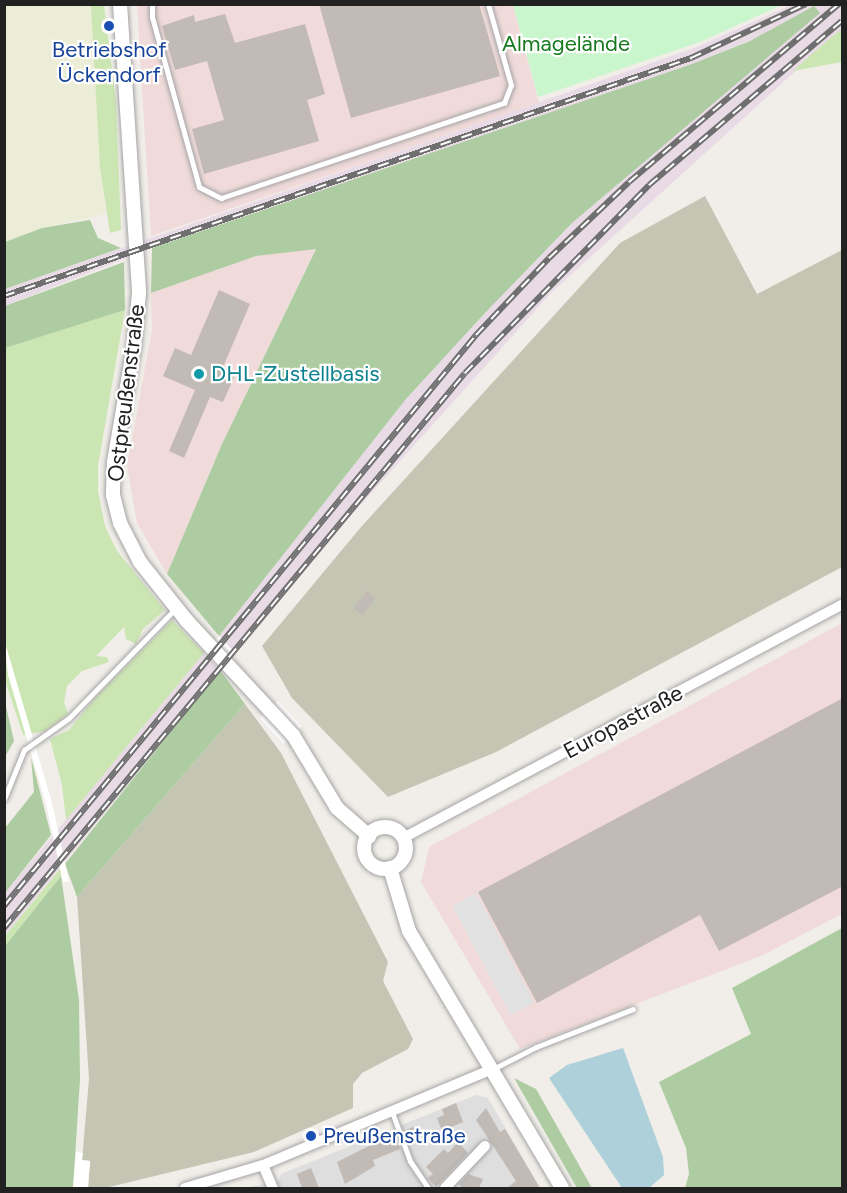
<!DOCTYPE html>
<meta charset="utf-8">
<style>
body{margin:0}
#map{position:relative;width:847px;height:1193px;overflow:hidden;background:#f1eee9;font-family:Figtree,sans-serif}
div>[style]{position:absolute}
.residential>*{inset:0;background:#dfdede}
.commercial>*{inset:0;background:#f0dada}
.industrial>*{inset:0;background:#e9dbe6}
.construction>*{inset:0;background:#c5c5b4}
.farmland>*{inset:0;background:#ecedd6}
.grass>*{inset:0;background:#cce6b3}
.forest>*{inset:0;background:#aecca1}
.park>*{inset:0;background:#caf6ce}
.parking>*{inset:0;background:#e1e1e1;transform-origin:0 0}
.water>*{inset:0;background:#add0da}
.pier>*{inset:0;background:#fff;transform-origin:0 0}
.building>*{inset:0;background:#c1bab5;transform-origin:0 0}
.roads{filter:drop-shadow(0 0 2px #a5a5a5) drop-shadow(0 0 2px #a5a5a5)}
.service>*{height:5px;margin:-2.5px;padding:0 2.5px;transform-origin:2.5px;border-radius:2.5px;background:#fff}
.minor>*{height:10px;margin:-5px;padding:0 5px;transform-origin:5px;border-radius:5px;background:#fff}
.tertiary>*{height:14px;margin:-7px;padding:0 7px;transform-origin:7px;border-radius:7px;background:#fff}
.tertiary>.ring{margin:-7px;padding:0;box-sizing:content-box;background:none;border:14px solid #fff;border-radius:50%}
.rail>*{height:6px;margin-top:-3px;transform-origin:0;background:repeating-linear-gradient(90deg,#fff 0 11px,#6f6f6f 0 22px);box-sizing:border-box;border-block:2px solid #6f6f6f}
.dots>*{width:16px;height:16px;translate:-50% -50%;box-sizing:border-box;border:3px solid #fff;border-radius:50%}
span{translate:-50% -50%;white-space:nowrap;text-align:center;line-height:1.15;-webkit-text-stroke:4.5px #fff;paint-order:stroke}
.park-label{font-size:22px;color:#15791d}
.transit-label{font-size:22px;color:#164399}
.left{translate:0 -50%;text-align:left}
.culture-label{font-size:22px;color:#0d838f}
.street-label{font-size:22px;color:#212121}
.frame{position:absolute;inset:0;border:6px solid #212121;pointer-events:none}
</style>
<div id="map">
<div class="residential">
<div style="clip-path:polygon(476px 1095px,488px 1098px,540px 1188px,244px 1188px,278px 1181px,281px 1174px)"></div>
</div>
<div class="commercial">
<div style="clip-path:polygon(137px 5px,513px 5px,539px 103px,151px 236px)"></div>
<div style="clip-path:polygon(316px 248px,222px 444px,167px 574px,137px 523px,127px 466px,152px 330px,151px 293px,256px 256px)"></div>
<div style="clip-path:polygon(842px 623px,842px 914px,763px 955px,520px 1049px,421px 882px,429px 847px)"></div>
</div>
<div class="industrial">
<div style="clip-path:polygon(791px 5px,842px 5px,842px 29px,552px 292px,339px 529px,235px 653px,219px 636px,406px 399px,485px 313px,572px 223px,820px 12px,692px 64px,152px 248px,5px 306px,5px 289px,697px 47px)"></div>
<div style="clip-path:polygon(204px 653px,220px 670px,5px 936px,5px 893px)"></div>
</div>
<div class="construction">
<div style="clip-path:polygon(705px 196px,757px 294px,842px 250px,842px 567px,496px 752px,388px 797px,292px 698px,262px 646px,361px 527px,620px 243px)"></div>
<div style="clip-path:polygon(245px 704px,281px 753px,388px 962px,383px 981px,413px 1039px,408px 1049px,362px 1073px,353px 1084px,353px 1108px,254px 1152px,105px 1188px,88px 1188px,90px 1161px,82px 1160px,89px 1079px,77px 897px)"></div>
</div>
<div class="farmland">
<div style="clip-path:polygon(5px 5px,91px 5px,105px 214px,42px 228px,5px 242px)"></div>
</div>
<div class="grass">
<div style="clip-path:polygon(91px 5px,104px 5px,116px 101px,121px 230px,110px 233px,100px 168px)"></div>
<div style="clip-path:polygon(842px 29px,842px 62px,793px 71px,829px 39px)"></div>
<div style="clip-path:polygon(125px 310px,98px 466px,98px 491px,105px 526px,117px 551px,165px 610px,143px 629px,136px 644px,126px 639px,124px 627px,96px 656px,107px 657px,109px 662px,82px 671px,67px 686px,64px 702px,68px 714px,45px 731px,23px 735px,4px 677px,4px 348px)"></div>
<div style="clip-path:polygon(172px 620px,204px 653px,66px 820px,62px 785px,50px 739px,69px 730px,95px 698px)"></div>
<div style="clip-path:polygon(60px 869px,61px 876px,5px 946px,5px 936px)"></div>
</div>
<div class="forest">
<div style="clip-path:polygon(814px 6px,820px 13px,572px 223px,485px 313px,406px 399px,219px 636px,167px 574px,222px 444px,316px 249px,256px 256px,151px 293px,152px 248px,692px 64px,750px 41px)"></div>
<div style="clip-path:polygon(90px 220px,98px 238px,121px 248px,5px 289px,5px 242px,42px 228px)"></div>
<div style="clip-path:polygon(124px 262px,125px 310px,5px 348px,5px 306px)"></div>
<div style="clip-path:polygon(220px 670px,245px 704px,77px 897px,65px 864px)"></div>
<div style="clip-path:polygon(5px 702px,14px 741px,5px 757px,4px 757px)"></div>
<div style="clip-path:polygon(31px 757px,51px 835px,5px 893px,5px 828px,34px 792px)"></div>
<div style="clip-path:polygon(61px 876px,79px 1000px,80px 1079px,73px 1188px,5px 1188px,5px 946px)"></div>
<div style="clip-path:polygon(842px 928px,842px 1188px,685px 1188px,689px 1174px,686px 1148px,659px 1082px,751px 1034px,732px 988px)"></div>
<div style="clip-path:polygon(514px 1078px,536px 1089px,592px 1188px,577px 1188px)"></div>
</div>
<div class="park">
<div style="clip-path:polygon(513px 5px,513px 4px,782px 5px,700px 42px,538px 97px)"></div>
</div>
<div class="parking">
<div style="left:476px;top:893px;width:124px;height:27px;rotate:62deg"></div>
</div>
<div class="water">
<div style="clip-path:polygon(623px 1048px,663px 1157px,664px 1175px,649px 1188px,622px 1188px,549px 1078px,567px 1065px)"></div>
</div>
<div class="pier">
<div style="clip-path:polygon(219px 636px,235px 653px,220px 670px,204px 653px)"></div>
<div style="clip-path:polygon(4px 639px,52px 803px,69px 881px,63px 882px,46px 804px,8px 675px)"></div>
<div style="left:278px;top:701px;width:35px;height:25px;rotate:47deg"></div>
<div style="clip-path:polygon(76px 1152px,83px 1153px,82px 1160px,90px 1161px,88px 1188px,73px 1188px)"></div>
</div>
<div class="building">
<div style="clip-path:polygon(319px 4px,479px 4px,500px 76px,351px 118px)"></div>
<div style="clip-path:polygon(225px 14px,235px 43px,305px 24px,325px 94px,307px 100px,319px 141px,204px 174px,192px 129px,224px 120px,207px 61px,175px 70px,162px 26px,194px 15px,195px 22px)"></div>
<div style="clip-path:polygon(219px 290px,250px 304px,223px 367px,236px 373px,223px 402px,210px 397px,184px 458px,169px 451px,195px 390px,163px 376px,175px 348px,191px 355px)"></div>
<div style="left:367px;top:591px;width:11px;height:22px;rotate:38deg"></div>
<div style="clip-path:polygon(843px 698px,843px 886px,719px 951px,700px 915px,537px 1003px,478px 892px)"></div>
<div style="clip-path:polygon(456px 1103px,463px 1122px,442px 1131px,437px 1118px,444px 1115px,442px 1109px)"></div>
<div style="clip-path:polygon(486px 1108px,500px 1132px,505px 1129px,540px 1188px,507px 1188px,516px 1181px,476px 1120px)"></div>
<div style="left:416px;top:1126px;width:12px;height:13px;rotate:70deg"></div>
<div style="clip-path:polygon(395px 1133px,400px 1149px,373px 1160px,375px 1166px,345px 1184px,337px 1162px)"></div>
<div style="clip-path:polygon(458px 1142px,468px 1153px,436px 1187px,428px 1178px,433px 1174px,426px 1167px,444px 1149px,448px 1153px)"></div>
<div style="clip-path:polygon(311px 1168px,319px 1188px,302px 1188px,297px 1174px)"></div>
<div style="clip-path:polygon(468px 1174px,483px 1179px,479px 1188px,463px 1188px,459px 1184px)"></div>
</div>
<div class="roads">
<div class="service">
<div style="left:152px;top:4px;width:13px;rotate:90deg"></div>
<div style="left:152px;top:17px;width:176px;rotate:74.5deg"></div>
<div style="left:199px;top:187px;width:25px;rotate:27deg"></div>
<div style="left:221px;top:198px;width:299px;rotate:-18.6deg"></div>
<div style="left:504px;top:103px;width:19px;rotate:-69deg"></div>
<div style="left:511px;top:85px;width:84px;rotate:-105.9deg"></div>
<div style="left:4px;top:799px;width:53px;rotate:-67.8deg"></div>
<div style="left:24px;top:750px;width:55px;rotate:-35.4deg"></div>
<div style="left:69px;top:718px;width:152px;rotate:-45.8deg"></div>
<div style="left:493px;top:1069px;width:48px;rotate:-27.1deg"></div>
<div style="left:536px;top:1047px;width:104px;rotate:-21.4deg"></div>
<div style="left:392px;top:1112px;width:52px;rotate:69.8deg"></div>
<div style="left:410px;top:1161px;width:32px;rotate:56deg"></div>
</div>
<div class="minor">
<div style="left:403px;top:838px;width:497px;rotate:-28deg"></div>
<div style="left:263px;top:1165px;width:25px;rotate:67deg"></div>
<div style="left:185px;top:1188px;width:81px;rotate:-16.4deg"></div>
<div style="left:263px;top:1165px;width:249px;rotate:-22.7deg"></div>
<div style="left:445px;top:1188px;width:58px;rotate:-46.4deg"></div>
</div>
<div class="tertiary">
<div style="left:120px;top:4px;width:290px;rotate:86.2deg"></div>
<div style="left:139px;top:293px;width:53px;rotate:95.4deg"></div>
<div style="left:134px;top:346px;width:118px;rotate:99.8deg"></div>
<div style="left:114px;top:462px;width:33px;rotate:92deg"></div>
<div style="left:113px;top:495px;width:29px;rotate:76deg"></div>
<div style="left:120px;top:523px;width:44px;rotate:62.9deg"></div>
<div style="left:140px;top:562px;width:75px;rotate:51.5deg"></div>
<div style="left:187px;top:621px;width:156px;rotate:47.1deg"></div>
<div style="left:293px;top:735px;width:85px;rotate:58.9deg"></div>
<div style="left:337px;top:808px;width:43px;rotate:41.2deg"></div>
<div class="ring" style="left:364px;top:827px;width:28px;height:28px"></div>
<div style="left:390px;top:868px;width:66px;rotate:73.2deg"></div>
<div style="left:409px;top:931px;width:299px;rotate:59.2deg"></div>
</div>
</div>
<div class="rail">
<div style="left:4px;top:296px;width:727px;rotate:-19.11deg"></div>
<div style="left:691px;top:58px;width:127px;rotate:-25.2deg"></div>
<div style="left:4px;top:906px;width:741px;rotate:-50.42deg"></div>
<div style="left:476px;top:335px;width:106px;rotate:-46.5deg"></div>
<div style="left:549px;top:258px;width:110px;rotate:-43.5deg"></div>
<div style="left:629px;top:182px;width:275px;rotate:-40.3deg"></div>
<div style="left:4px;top:928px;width:721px;rotate:-50.29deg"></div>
<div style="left:465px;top:373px;width:263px;rotate:-45.6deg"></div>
<div style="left:649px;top:185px;width:253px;rotate:-40.4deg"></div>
</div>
<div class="dots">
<div style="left:109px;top:26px;background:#1a4fb4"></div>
<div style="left:199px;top:374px;background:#0f9aa8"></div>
<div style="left:311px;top:1136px;background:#1a4fb4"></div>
</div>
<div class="park-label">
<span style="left:566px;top:44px">Almagelände</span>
</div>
<div class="transit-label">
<span style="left:109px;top:62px">Betriebshof<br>Ückendorf</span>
<span class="left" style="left:323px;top:1136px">Preußenstraße</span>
</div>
<div class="culture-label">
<span class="left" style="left:211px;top:374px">DHL-Zustellbasis</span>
</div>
<div class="street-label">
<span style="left:126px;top:393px;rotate:-83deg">Ostpreußenstraße</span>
<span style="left:623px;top:722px;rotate:-28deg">Europastraße</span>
</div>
<div class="frame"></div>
</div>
